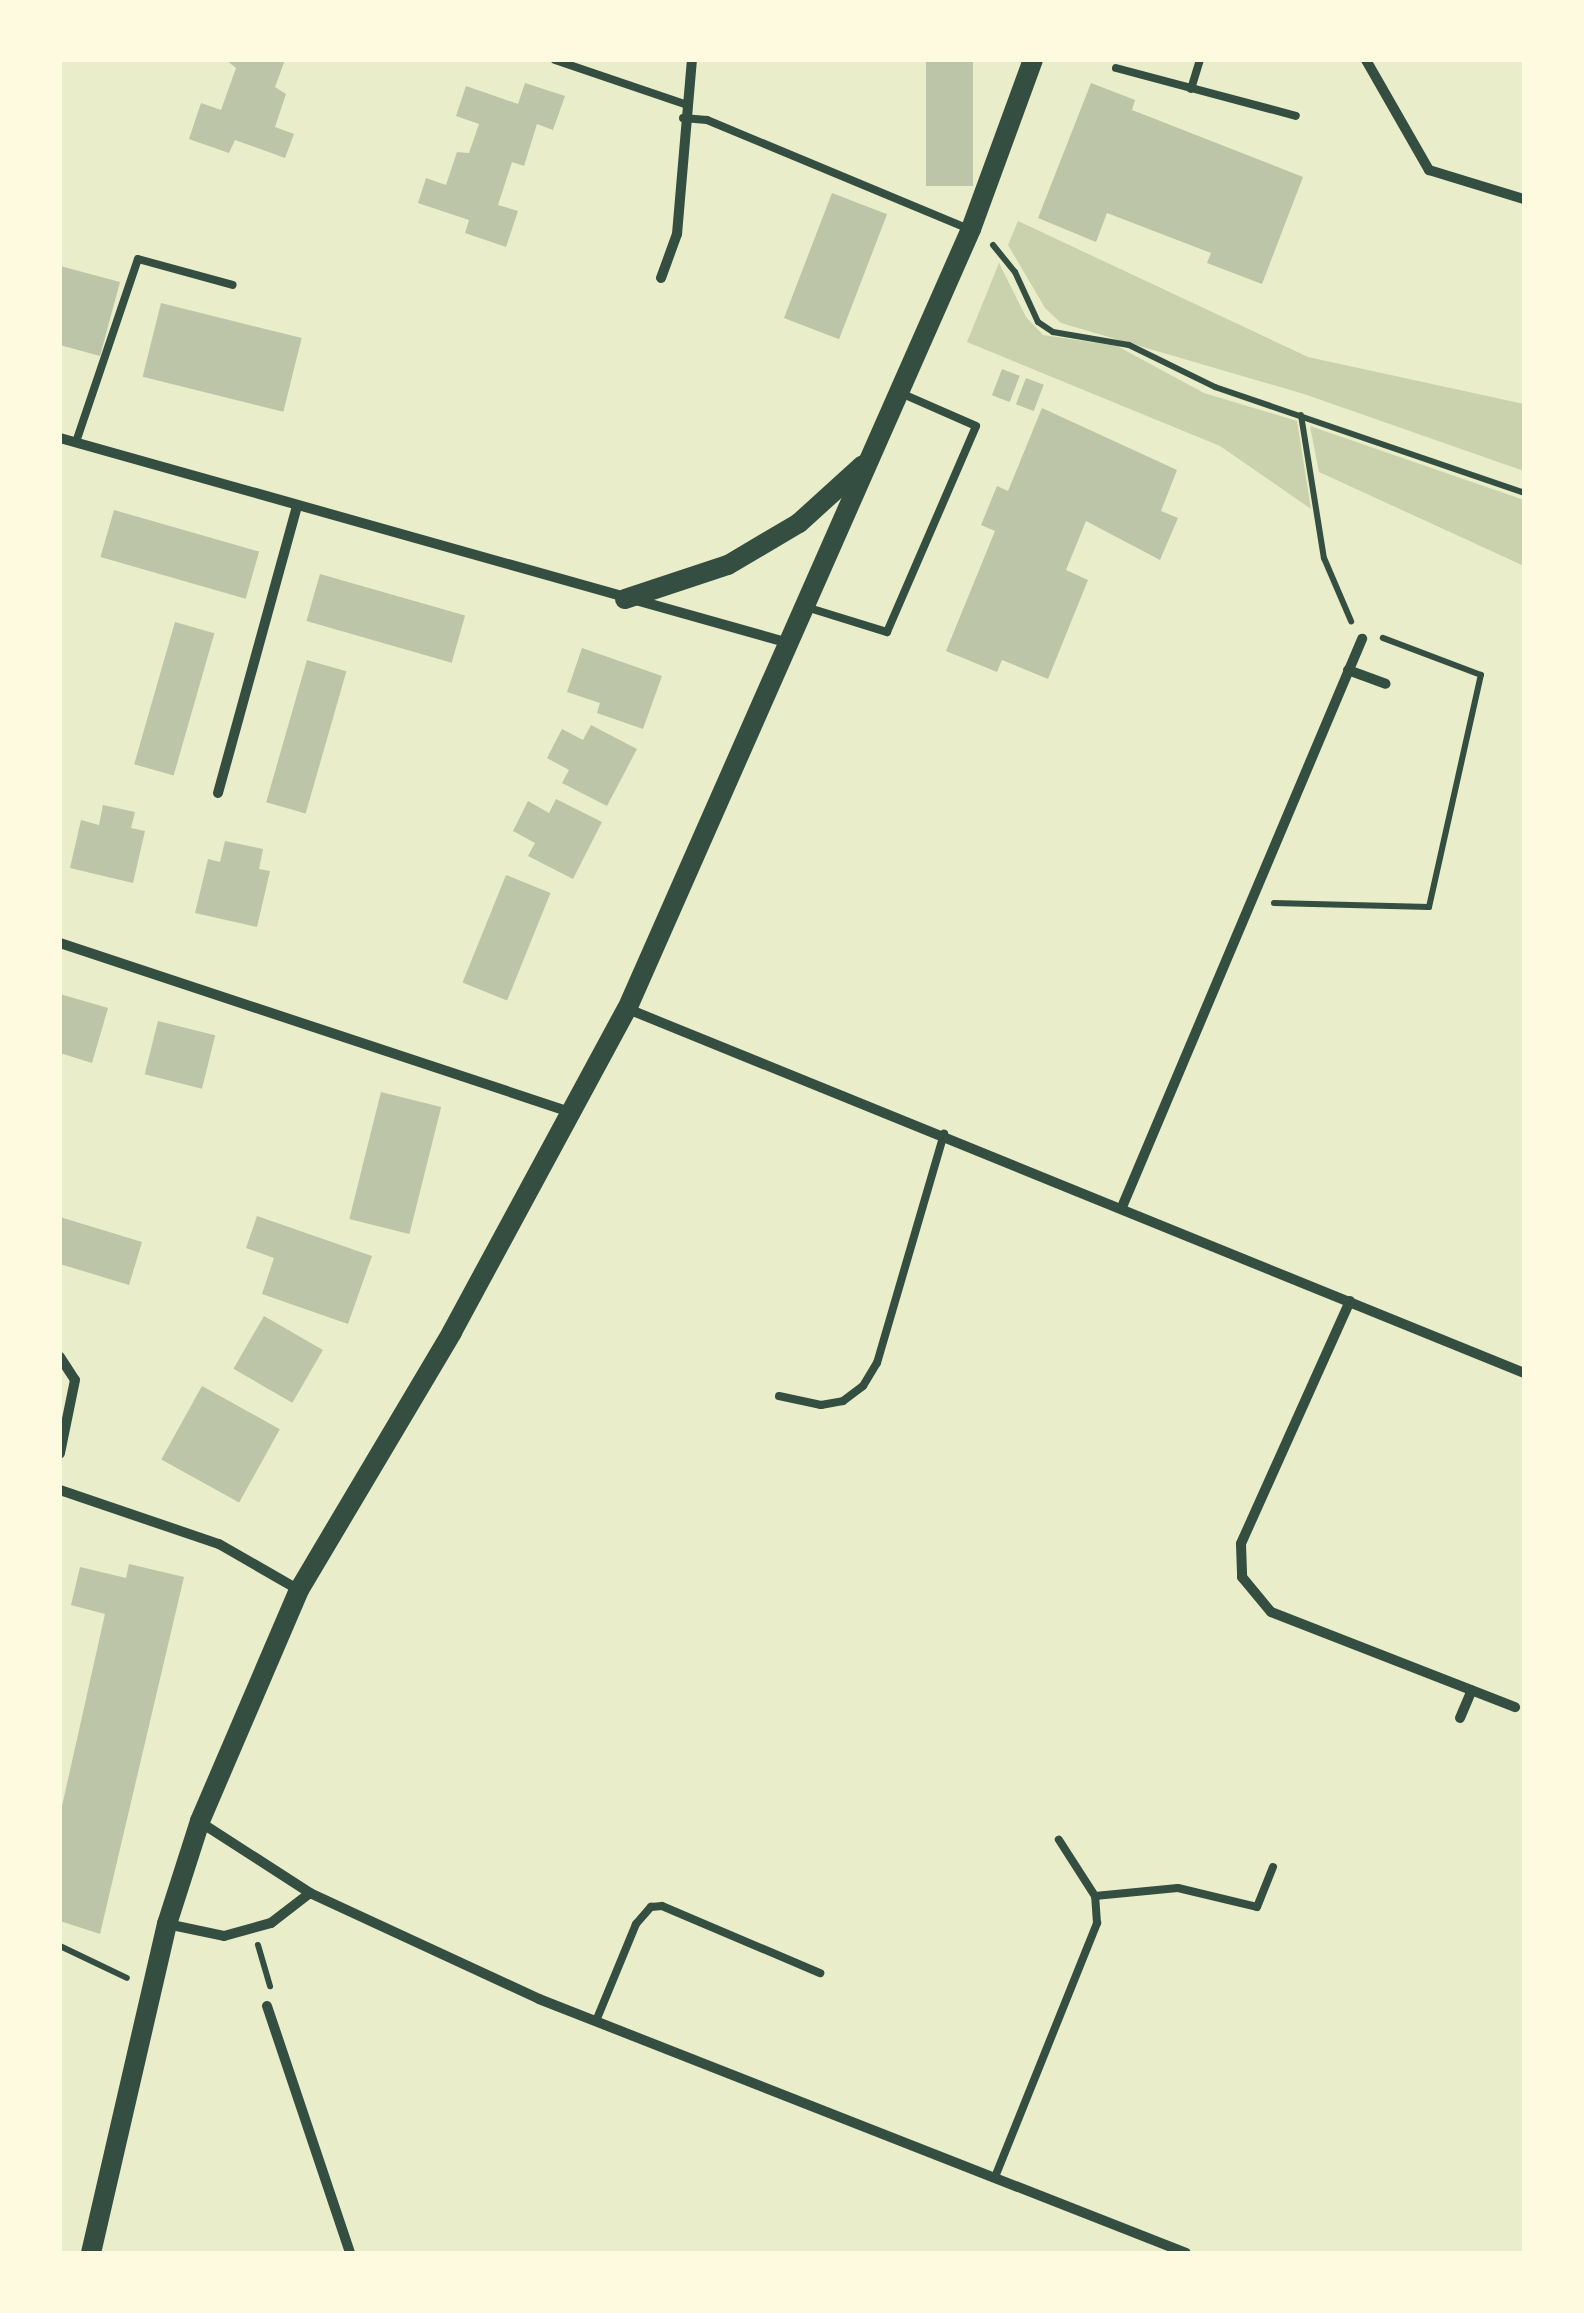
<!DOCTYPE html>
<style>
body{margin:0}
#map{position:relative;width:1584px;height:2313px;overflow:hidden;background:#e9edc9;font-family:Raleway,sans-serif}
div>[style]{position:absolute}
.green>*{inset:0;background:#cad2ad}
.building>*{inset:0;background:#bcc5a7;transform-origin:0 0}
.path>*{height:6px;margin:-3px;padding:0 3px;transform-origin:3px;border-radius:3px;background:#344e41}
.service>*{height:8px;margin:-4px;padding:0 4px;transform-origin:4px;border-radius:4px;background:#344e41}
.minor>*{height:10px;margin:-5px;padding:0 5px;transform-origin:5px;border-radius:5px;background:#344e41}
.secondary>*{height:20px;margin:-10px;padding:0 10px;transform-origin:10px;border-radius:10px;background:#344e41}
span{translate:-50% -50%;white-space:nowrap;text-align:center;line-height:1.15;-webkit-text-stroke:9px #fefae0;paint-order:stroke}
.frame{position:absolute;inset:0;border:62px solid #fefae0;pointer-events:none}
</style>
<div id="map">
<div class="green">
<div style="clip-path:polygon(1018px 221px,1308px 357px,1524px 404px,1524px 471px,1304px 394px,1061px 323px,1045px 308px,1008px 245px)"></div>
<div style="clip-path:polygon(999px 263px,1026px 317px,1043px 335px,1117px 346px,1204px 393px,1297px 421px,1311px 509px,1220px 446px,967px 342px)"></div>
<div style="clip-path:polygon(1310px 426px,1524px 500px,1524px 566px,1319px 472px)"></div>
</div>
<div class="building">
<div style="clip-path:polygon(226px 60px,285px 60px,275px 87px,286px 94px,275px 127px,294px 134px,285px 158px,235px 140px,229px 153px,189px 139px,201px 103px,221px 110px,236px 68px)"></div>
<div style="left:926px;top:60px;width:47px;height:126px"></div>
<div style="clip-path:polygon(525px 83px,565px 96px,553px 130px,537px 124px,524px 166px,512px 162px,498px 205px,518px 211px,506px 247px,465px 233px,469px 220px,418px 203px,426px 178px,446px 185px,457px 152px,469px 153px,479px 124px,456px 116px,466px 86px,518px 104px)"></div>
<div style="clip-path:polygon(1091px 83px,1135px 100px,1132px 110px,1303px 177px,1262px 284px,1207px 263px,1211px 253px,1107px 213px,1096px 242px,1038px 218px)"></div>
<div style="left:832px;top:193px;width:59px;height:134px;rotate:21deg"></div>
<div style="clip-path:polygon(60px 266px,120px 282px,100px 356px,60px 345px)"></div>
<div style="left:161px;top:303px;width:145px;height:76px;rotate:14deg"></div>
<div style="left:1002px;top:369px;width:19px;height:28px;rotate:21deg"></div>
<div style="left:1026px;top:378px;width:19px;height:28px;rotate:21deg"></div>
<div style="clip-path:polygon(1042px 408px,1177px 470px,1161px 511px,1178px 518px,1160px 560px,1086px 521px,1066px 570px,1088px 580px,1048px 679px,1002px 660px,997px 672px,946px 651px,995px 531px,981px 525px,997px 486px,1008px 491px)"></div>
<div style="left:114px;top:510px;width:151px;height:49px;rotate:16deg"></div>
<div style="left:320px;top:574px;width:151px;height:49px;rotate:16deg"></div>
<div style="left:175px;top:622px;width:41px;height:148px;rotate:16deg"></div>
<div style="clip-path:polygon(582px 648px,662px 676px,643px 729px,597px 713px,600px 703px,567px 692px)"></div>
<div style="left:307px;top:660px;width:41px;height:148px;rotate:16deg"></div>
<div style="clip-path:polygon(591px 725px,637px 749px,607px 806px,562px 783px,569px 770px,547px 758px,562px 729px,583px 740px)"></div>
<div style="clip-path:polygon(556px 799px,602px 822px,573px 879px,528px 856px,535px 843px,513px 831px,528px 801px,549px 813px)"></div>
<div style="clip-path:polygon(103px 805px,135px 812px,131px 828px,145px 831px,133px 883px,70px 868px,81px 820px,99px 825px)"></div>
<div style="clip-path:polygon(225px 841px,263px 849px,259px 869px,270px 871px,257px 927px,195px 913px,208px 859px,220px 862px)"></div>
<div style="left:506px;top:875px;width:48px;height:116px;rotate:22deg"></div>
<div style="clip-path:polygon(60px 994px,108px 1008px,92px 1063px,60px 1053px)"></div>
<div style="left:158px;top:1021px;width:59px;height:55px;rotate:14deg"></div>
<div style="left:381px;top:1092px;width:62px;height:131px;rotate:14deg"></div>
<div style="clip-path:polygon(257px 1216px,372px 1256px,348px 1324px,262px 1294px,274px 1258px,246px 1248px)"></div>
<div style="clip-path:polygon(60px 1217px,142px 1242px,129px 1285px,60px 1264px)"></div>
<div style="left:264px;top:1316px;width:68px;height:61px;rotate:30deg"></div>
<div style="left:202px;top:1386px;width:89px;height:84px;rotate:29deg"></div>
<div style="clip-path:polygon(129px 1564px,184px 1577px,100px 1934px,60px 1921px,60px 1815px,105px 1614px,71px 1605px,80px 1567px,126px 1578px)"></div>
</div>
<div class="path">
<div style="left:993px;top:245px;width:35px;rotate:51deg"></div>
<div style="left:1015px;top:272px;width:55px;rotate:65.3deg"></div>
<div style="left:1038px;top:322px;width:18px;rotate:34deg"></div>
<div style="left:1053px;top:332px;width:77px;rotate:9.7deg"></div>
<div style="left:1129px;top:345px;width:96px;rotate:26deg"></div>
<div style="left:1215px;top:387px;width:327px;rotate:18.9deg"></div>
<div style="left:1301px;top:415px;width:145px;rotate:80.9deg"></div>
<div style="left:1324px;top:558px;width:69px;rotate:66.8deg"></div>
<div style="left:1274px;top:903px;width:155px;rotate:1.5deg"></div>
<div style="left:1429px;top:907px;width:238px;rotate:-77.4deg"></div>
<div style="left:1481px;top:675px;width:105px;rotate:-159.3deg"></div>
<div style="left:258px;top:1945px;width:43px;rotate:73.7deg"></div>
<div style="left:60px;top:1946px;width:74px;rotate:25.5deg"></div>
</div>
<div class="service">
<div style="left:555px;top:60px;width:136px;rotate:18.8deg"></div>
<div style="left:1116px;top:68px;width:186px;rotate:14.9deg"></div>
<div style="left:1191px;top:89px;width:30px;rotate:-73deg"></div>
<div style="left:683px;top:118px;width:24px;rotate:5deg"></div>
<div style="left:707px;top:120px;width:282px;rotate:22.6deg"></div>
<div style="left:76px;top:442px;width:193px;rotate:-71.3deg"></div>
<div style="left:138px;top:259px;width:98px;rotate:15.3deg"></div>
<div style="left:806px;top:607px;width:85px;rotate:17.2deg"></div>
<div style="left:887px;top:632px;width:224px;rotate:-66.6deg"></div>
<div style="left:976px;top:426px;width:82px;rotate:-156.3deg"></div>
<div style="left:779px;top:1396px;width:43px;rotate:12.1deg"></div>
<div style="left:821px;top:1405px;width:22px;rotate:-10deg"></div>
<div style="left:843px;top:1401px;width:25px;rotate:-37deg"></div>
<div style="left:863px;top:1386px;width:27px;rotate:-59deg"></div>
<div style="left:877px;top:1363px;width:239px;rotate:-73.7deg"></div>
<div style="left:1095px;top:1896px;width:83px;rotate:-5.5deg"></div>
<div style="left:1178px;top:1888px;width:81px;rotate:13.5deg"></div>
<div style="left:1257px;top:1907px;width:43px;rotate:-68.2deg"></div>
<div style="left:596px;top:2021px;width:105px;rotate:-67.6deg"></div>
<div style="left:636px;top:1924px;width:23px;rotate:-49deg"></div>
<div style="left:651px;top:1907px;width:11px;rotate:-5deg"></div>
<div style="left:662px;top:1906px;width:172px;rotate:23deg"></div>
<div style="left:995px;top:2177px;width:274px;rotate:-68.1deg"></div>
<div style="left:1097px;top:1923px;width:27px;rotate:-94deg"></div>
<div style="left:1095px;top:1896px;width:67px;rotate:-122.7deg"></div>
</div>
<div class="minor">
<div style="left:1366px;top:60px;width:127px;rotate:60.2deg"></div>
<div style="left:1429px;top:170px;width:99px;rotate:17deg"></div>
<div style="left:661px;top:278px;width:47px;rotate:-70deg"></div>
<div style="left:677px;top:234px;width:175px;rotate:-85.1deg"></div>
<div style="left:60px;top:438px;width:757px;rotate:15.71deg"></div>
<div style="left:1348px;top:670px;width:40px;rotate:20.2deg"></div>
<div style="left:218px;top:793px;width:298px;rotate:-74.6deg"></div>
<div style="left:60px;top:943px;width:537px;rotate:18.33deg"></div>
<div style="left:628px;top:1009px;width:967px;rotate:22.11deg"></div>
<div style="left:1122px;top:1207px;width:617px;rotate:-67.09deg"></div>
<div style="left:1350px;top:1301px;width:266px;rotate:114.2deg"></div>
<div style="left:1241px;top:1544px;width:33px;rotate:88deg"></div>
<div style="left:1242px;top:1577px;width:45px;rotate:50.4deg"></div>
<div style="left:1271px;top:1612px;width:262px;rotate:21.3deg"></div>
<div style="left:60px;top:1357px;width:27px;rotate:57deg"></div>
<div style="left:75px;top:1380px;width:75px;rotate:101.6deg"></div>
<div style="left:60px;top:1490px;width:168px;rotate:18.8deg"></div>
<div style="left:219px;top:1544px;width:92px;rotate:29.9deg"></div>
<div style="left:1460px;top:1718px;width:30px;rotate:-67deg"></div>
<div style="left:200px;top:1822px;width:131px;rotate:32.8deg"></div>
<div style="left:310px;top:1893px;width:252px;rotate:24.8deg"></div>
<div style="left:539px;top:1999px;width:695px;rotate:21.43deg"></div>
<div style="left:167px;top:1924px;width:58px;rotate:11.9deg"></div>
<div style="left:224px;top:1936px;width:49px;rotate:-15.5deg"></div>
<div style="left:271px;top:1923px;width:49px;rotate:-37.6deg"></div>
<div style="left:267px;top:2006px;width:261px;rotate:71.4deg"></div>
</div>
<div class="secondary">
<div style="left:625px;top:599px;width:108px;rotate:-18.3deg"></div>
<div style="left:728px;top:565px;width:82px;rotate:-30.6deg"></div>
<div style="left:799px;top:523px;width:86px;rotate:-42.2deg"></div>
<div style="left:91px;top:2253px;width:338px;rotate:-77deg"></div>
<div style="left:167px;top:1924px;width:108px;rotate:-72.2deg"></div>
<div style="left:200px;top:1821px;width:251px;rotate:-66.8deg"></div>
<div style="left:299px;top:1590px;width:300px;rotate:-59.3deg"></div>
<div style="left:452px;top:1332px;width:367px;rotate:-61.6deg"></div>
<div style="left:627px;top:1009px;width:852px;rotate:-66.2deg"></div>
<div style="left:971px;top:229px;width:180px;rotate:-69.9deg"></div>
</div>
<div class="frame"></div>
</div>
